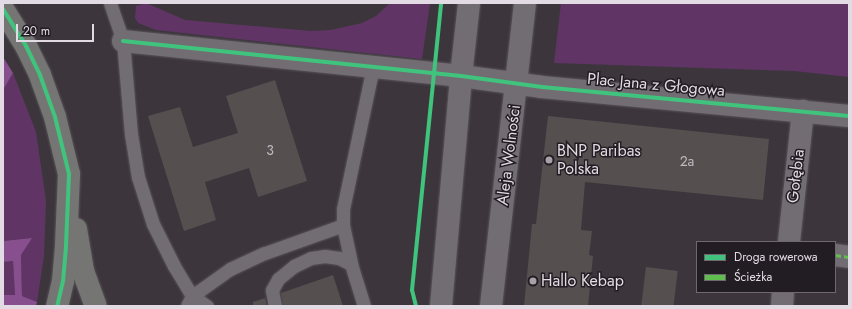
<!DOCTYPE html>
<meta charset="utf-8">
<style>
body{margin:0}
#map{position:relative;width:852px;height:309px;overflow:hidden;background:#3c363c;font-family:Jost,sans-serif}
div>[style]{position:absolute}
.green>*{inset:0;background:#603566}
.forest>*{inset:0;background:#884f8e}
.building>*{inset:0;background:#554f50;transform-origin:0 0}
.roads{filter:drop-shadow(0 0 1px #595459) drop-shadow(0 0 1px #595459)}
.lane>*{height:13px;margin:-6.5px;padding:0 6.5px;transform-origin:6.5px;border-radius:6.5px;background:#726d73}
.street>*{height:22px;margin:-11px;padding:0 11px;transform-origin:11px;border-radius:11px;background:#726d73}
.secondary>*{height:22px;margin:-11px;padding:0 11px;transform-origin:11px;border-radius:11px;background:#726d73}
.primary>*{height:22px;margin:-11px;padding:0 11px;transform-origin:11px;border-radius:11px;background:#757673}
.quiet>*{height:3px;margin-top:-1.5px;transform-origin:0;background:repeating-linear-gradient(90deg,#5fbe4e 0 6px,transparent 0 9px)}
.cycleway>*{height:4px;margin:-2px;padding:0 2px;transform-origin:2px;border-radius:2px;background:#40c37c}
.dots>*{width:11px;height:11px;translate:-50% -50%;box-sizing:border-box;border:2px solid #221c23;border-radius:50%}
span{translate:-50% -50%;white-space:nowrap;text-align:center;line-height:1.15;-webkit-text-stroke:3px #221c23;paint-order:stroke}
.number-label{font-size:14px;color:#c0b8be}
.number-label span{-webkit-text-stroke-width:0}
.street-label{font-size:16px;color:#e3dbe3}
.poi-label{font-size:16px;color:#e3dbe3}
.left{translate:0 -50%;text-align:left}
.frame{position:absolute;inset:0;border:4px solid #e3dbe3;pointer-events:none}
.legend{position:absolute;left:696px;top:241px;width:140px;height:52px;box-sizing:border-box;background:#221c23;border:1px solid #6f6870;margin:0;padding:5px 7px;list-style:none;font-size:12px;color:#e3dbe3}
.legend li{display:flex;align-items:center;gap:8px;height:20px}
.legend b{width:20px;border:1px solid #6f6870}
.scale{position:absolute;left:16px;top:24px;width:78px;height:18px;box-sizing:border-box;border:2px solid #e3dbe3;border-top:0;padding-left:5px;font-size:12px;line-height:14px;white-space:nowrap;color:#e3dbe3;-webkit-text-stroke:3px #221c23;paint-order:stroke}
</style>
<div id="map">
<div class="green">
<div style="clip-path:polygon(146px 3px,185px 20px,311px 31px,331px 30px,362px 23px,376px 16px,390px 3px,430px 3px,422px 59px,156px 30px,138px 23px,135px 18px,136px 6px)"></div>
<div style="clip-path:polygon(561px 3px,849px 3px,849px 77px,795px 71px,554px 63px)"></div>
<div style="clip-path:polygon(13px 73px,36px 132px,46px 201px,44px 256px,37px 302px,22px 296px,21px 255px,31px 238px,3px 241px,3px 90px)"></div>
<div style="clip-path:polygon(13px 261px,15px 296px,3px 295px,3px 262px)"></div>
</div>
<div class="forest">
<div style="clip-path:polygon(3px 57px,13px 73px,3px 90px)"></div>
<div style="clip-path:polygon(32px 238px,21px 255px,22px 296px,37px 302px,36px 306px,3px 306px,3px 295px,15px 295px,13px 261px,3px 262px,3px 241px)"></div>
</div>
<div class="building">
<div style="clip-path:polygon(275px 80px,307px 181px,258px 197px,249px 168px,205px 182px,216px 220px,184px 231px,148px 116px,180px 107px,193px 147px,238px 133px,226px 96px)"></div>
<div style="clip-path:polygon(548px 116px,769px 139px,763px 200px,585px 182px,581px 230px,592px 231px,589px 255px,593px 256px,588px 306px,524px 306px,532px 224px,536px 224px)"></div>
<div style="left:646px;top:267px;width:32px;height:39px;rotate:7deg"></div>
<div style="clip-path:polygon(333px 275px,343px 306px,283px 306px,281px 293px)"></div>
<div style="clip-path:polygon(265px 298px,267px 306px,253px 306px,253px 302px)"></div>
</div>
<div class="roads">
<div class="lane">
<div style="left:110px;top:3px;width:40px;rotate:71.1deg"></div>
<div style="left:123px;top:41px;width:93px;rotate:85.1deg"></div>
<div style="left:131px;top:134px;width:44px;rotate:80.8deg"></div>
<div style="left:138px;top:177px;width:49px;rotate:72.3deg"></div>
<div style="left:153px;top:224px;width:47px;rotate:63.4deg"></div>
<div style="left:174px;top:266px;width:35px;rotate:59deg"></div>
<div style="left:192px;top:296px;width:18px;rotate:34deg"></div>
<div style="left:343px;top:225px;width:40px;rotate:78deg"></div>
<div style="left:351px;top:264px;width:44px;rotate:72.8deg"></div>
<div style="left:187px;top:306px;width:11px;rotate:-63deg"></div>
<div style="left:192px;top:296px;width:47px;rotate:-35.4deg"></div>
<div style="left:230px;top:269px;width:38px;rotate:-25deg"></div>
<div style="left:265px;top:253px;width:83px;rotate:-19.7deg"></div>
<div style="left:343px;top:225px;width:16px;rotate:-90deg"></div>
<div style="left:343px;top:209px;width:145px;rotate:-78.1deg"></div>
<div style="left:275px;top:306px;width:16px;rotate:-101deg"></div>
<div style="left:272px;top:290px;width:13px;rotate:-61deg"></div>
<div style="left:278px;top:279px;width:21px;rotate:-39deg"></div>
<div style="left:294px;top:266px;width:19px;rotate:-25deg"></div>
<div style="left:311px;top:258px;width:14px;rotate:-8deg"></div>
<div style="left:325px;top:256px;width:14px;rotate:8deg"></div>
<div style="left:339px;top:258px;width:13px;rotate:27deg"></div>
</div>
<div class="street">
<div style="left:123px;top:41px;width:340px;rotate:5.9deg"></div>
<div style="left:461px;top:76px;width:82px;rotate:7.7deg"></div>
<div style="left:542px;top:87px;width:308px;rotate:5.4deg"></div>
<div style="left:789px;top:242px;width:132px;rotate:-83.9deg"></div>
<div style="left:835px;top:255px;width:14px;rotate:8deg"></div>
<div style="left:782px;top:306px;width:14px;rotate:-86deg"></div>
</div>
<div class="secondary">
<div style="left:441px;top:306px;width:231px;rotate:-85deg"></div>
<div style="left:461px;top:76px;width:73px;rotate:-83.7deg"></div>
<div style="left:491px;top:306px;width:305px;rotate:-83.6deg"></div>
</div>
<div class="primary">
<div style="left:3px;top:9px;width:44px;rotate:58.1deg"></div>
<div style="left:26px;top:46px;width:32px;rotate:64deg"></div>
<div style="left:40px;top:75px;width:45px;rotate:70.3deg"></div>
<div style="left:55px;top:117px;width:59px;rotate:76.2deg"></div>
<div style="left:69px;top:174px;width:73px;rotate:92.4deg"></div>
<div style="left:66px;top:247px;width:34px;rotate:95deg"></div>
<div style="left:63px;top:281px;width:26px;rotate:103deg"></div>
<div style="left:76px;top:229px;width:43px;rotate:80.5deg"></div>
<div style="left:83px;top:271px;width:37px;rotate:70deg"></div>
</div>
</div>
<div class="quiet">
<div style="left:835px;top:255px;width:14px;rotate:8deg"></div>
</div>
<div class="cycleway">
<div style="left:3px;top:9px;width:44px;rotate:58.1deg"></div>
<div style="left:26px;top:46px;width:32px;rotate:64deg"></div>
<div style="left:40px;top:75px;width:45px;rotate:70.3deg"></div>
<div style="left:55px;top:117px;width:59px;rotate:76.2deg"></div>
<div style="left:69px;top:174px;width:73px;rotate:92.4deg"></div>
<div style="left:66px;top:247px;width:34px;rotate:95deg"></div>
<div style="left:63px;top:281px;width:26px;rotate:103deg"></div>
<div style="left:123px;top:41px;width:340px;rotate:5.9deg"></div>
<div style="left:461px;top:76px;width:82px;rotate:7.7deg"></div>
<div style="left:542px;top:87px;width:308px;rotate:5.4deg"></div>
<div style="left:416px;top:306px;width:16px;rotate:-104deg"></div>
<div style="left:412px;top:290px;width:288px;rotate:-84.2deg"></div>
</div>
<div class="dots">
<div style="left:549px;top:160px;background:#a9a1a9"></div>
<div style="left:533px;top:281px;background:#a9a1a9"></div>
</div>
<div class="number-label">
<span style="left:270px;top:150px">3</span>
<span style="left:687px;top:161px">2a</span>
</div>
<div class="street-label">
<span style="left:656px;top:85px;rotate:5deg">Plac Jana z Głogowa</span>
<span style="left:509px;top:155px;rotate:-83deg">Aleja Wolności</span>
<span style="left:796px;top:176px;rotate:-83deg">Gołębia</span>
</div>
<div class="poi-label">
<span class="left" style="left:557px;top:160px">BNP Paribas<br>Polska</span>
<span class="left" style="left:541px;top:281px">Hallo Kebap</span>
</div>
<div class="frame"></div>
<ul class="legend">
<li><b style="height:5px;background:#40c37c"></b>Droga rowerowa</li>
<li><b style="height:5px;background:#5fbe4e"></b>Ścieżka</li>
</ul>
<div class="scale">20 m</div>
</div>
